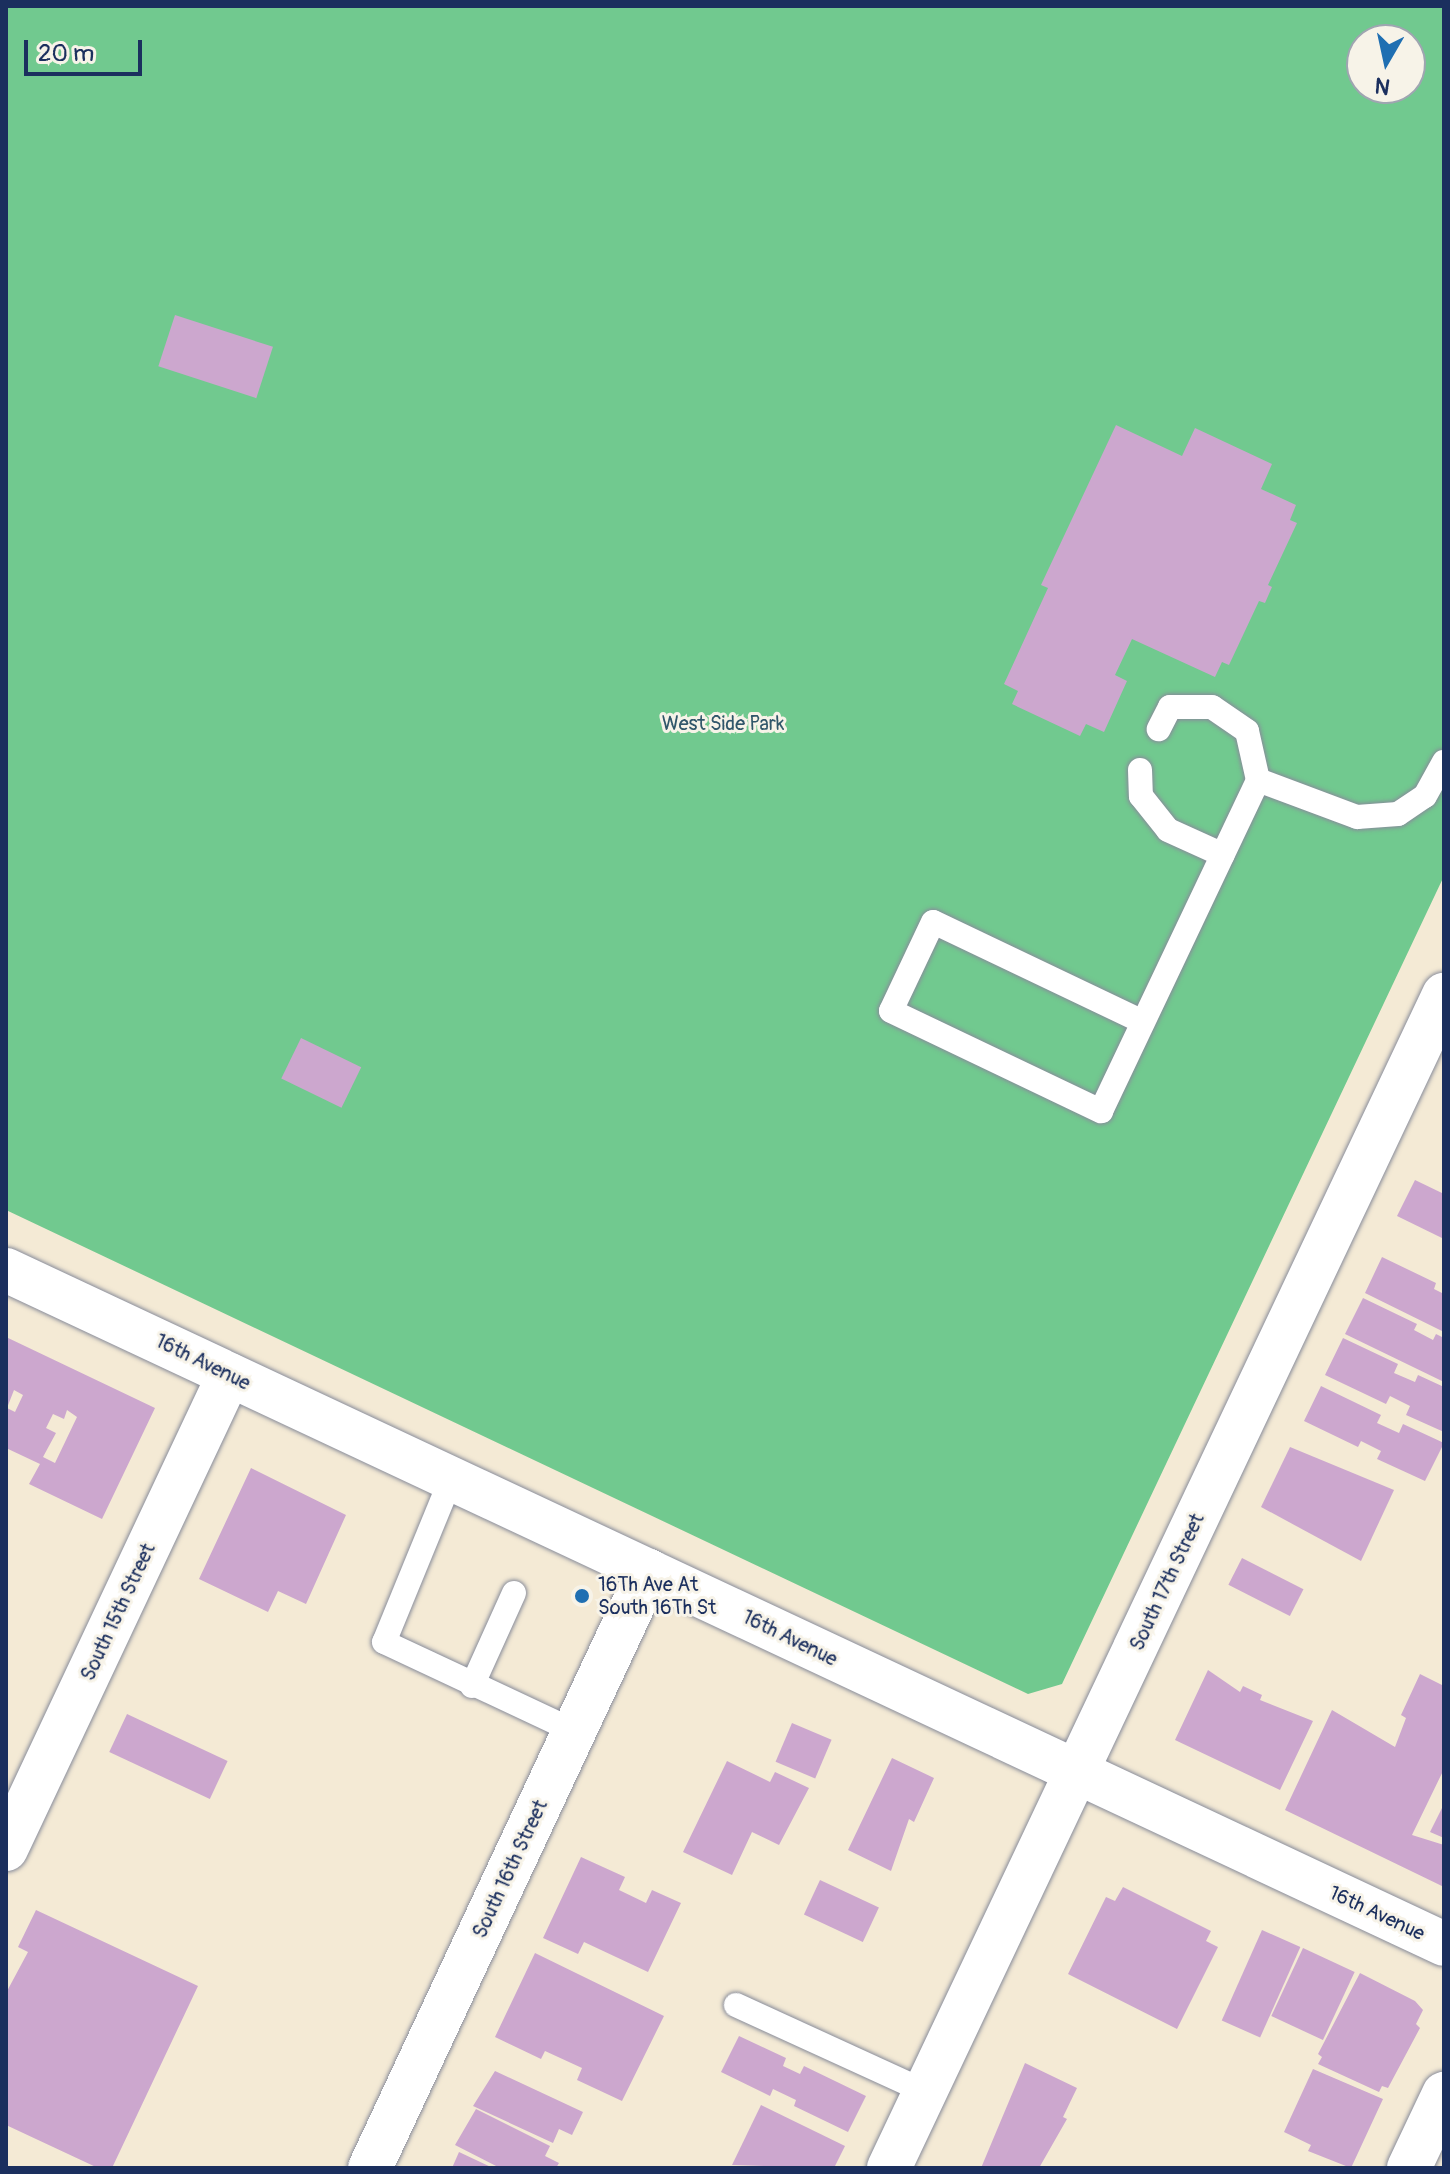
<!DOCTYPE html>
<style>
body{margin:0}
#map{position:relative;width:1450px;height:2174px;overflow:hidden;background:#f4ead5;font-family:Pangolin,sans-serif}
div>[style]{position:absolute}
.green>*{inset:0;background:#71c98f}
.building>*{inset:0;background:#cca7ce;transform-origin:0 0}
.roads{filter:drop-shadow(0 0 2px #888c9a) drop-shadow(0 0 2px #888c9a)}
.service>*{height:24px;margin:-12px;padding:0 12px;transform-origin:12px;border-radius:12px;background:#fff}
.minor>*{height:44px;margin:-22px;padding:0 22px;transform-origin:22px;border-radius:22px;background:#fff}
.tertiary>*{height:44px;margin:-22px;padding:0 22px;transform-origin:22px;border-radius:22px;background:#fff}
.dots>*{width:22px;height:22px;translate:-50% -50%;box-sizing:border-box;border:4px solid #f7f3e8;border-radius:50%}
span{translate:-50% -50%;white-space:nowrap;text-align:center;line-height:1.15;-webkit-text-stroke:6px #f7f3e8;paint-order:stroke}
.park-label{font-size:20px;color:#30566a}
.street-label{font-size:20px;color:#1b2f5e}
.poi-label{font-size:20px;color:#1b2f5e}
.left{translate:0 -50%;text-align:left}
.frame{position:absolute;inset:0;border:8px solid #1b2f5e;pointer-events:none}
.north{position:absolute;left:1346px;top:24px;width:80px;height:80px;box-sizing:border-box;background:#f7f3e8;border:2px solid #9fa5b1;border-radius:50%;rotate:189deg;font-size:22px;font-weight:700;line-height:32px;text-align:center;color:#1b2f5e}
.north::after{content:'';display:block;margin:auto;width:28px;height:36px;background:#1f6fb2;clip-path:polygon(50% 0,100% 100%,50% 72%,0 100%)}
.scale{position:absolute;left:24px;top:40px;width:118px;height:36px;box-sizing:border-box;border:4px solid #1b2f5e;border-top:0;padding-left:10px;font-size:24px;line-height:28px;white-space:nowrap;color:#1b2f5e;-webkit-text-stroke:6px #f7f3e8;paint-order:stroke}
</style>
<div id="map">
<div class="green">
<div style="clip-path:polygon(evenodd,6px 6px,1444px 6px,1444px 876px,1062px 1684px,1028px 1694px,6px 1210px,6px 6px,1362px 40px,1410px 40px,1410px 88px,1362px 88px,1362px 40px)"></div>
</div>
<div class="building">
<div style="left:175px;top:315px;width:103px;height:54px;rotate:18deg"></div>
<div style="clip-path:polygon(1116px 425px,1182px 456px,1195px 428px,1272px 464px,1261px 489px,1296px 505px,1290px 520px,1297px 523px,1268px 585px,1272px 587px,1265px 603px,1259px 601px,1229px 665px,1222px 662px,1215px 677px,1132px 639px,1115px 675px,1127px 681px,1104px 732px,1086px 724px,1080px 736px,1012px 704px,1018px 691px,1004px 684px,1048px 588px,1041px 585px)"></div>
<div style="left:301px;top:1038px;width:67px;height:45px;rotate:26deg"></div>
<div style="clip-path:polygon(1415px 1180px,1444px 1194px,1444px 1239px,1397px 1216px)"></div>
<div style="clip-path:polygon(1382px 1257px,1436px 1283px,1434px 1289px,1444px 1294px,1444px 1332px,1365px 1293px)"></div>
<div style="clip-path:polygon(1363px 1298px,1417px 1324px,1414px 1330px,1433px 1340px,1436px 1334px,1444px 1338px,1444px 1382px,1345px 1334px)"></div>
<div style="clip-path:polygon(evenodd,6px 1337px,155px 1408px,102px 1519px,29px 1484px,40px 1464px,6px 1448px,6px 1337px,14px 1390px,23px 1395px,15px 1412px,7px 1408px,14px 1390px,6px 1337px,67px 1410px,77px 1417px,55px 1463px,43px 1457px,56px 1433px,46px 1428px,53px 1414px,64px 1419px,67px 1410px)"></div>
<div style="clip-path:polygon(1343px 1338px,1398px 1364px,1394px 1373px,1415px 1382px,1418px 1375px,1444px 1387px,1444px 1432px,1406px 1415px,1410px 1406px,1390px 1396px,1386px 1404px,1325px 1375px)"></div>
<div style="clip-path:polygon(1321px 1386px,1381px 1415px,1377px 1423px,1399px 1433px,1403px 1424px,1444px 1443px,1425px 1481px,1377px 1459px,1381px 1451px,1361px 1441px,1358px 1447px,1304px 1421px)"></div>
<div style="clip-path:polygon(1290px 1447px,1394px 1490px,1361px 1561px,1261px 1507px)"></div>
<div style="clip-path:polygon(251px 1468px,346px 1515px,306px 1604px,278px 1591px,268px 1612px,199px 1579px)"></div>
<div style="left:1242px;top:1558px;width:69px;height:30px;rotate:27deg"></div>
<div style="clip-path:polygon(1208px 1670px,1240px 1692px,1243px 1686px,1262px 1695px,1260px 1700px,1313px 1721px,1280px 1790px,1175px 1740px)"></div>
<div style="clip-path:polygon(1420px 1674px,1444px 1686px,1444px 1769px,1412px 1835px,1444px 1845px,1444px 1887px,1285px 1810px,1332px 1710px,1395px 1747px,1406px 1718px,1401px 1715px)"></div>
<div style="left:127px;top:1714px;width:111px;height:42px;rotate:25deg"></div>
<div style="left:792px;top:1723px;width:43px;height:42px;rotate:23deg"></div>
<div style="clip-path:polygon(892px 1758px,934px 1778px,914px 1822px,909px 1819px,891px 1871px,848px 1850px)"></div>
<div style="clip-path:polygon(727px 1761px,770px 1782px,775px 1772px,809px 1788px,779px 1845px,752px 1832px,732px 1875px,683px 1852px)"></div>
<div style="clip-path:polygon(1444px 1804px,1444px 1838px,1430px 1832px)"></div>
<div style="clip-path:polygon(581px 1857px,625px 1877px,619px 1890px,646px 1903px,652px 1890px,681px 1903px,648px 1972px,584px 1942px,578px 1954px,543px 1938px)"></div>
<div style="left:820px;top:1880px;width:65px;height:38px;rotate:25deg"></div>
<div style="clip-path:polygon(1123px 1887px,1211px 1931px,1206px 1941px,1218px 1947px,1177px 2029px,1068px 1974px,1106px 1897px,1115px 1901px)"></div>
<div style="clip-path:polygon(36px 1910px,198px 1986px,112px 2168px,98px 2168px,6px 2125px,6px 1993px,28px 1952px,18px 1947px)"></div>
<div style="left:1262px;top:1930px;width:42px;height:99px;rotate:24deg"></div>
<div style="left:1303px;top:1948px;width:57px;height:75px;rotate:25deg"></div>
<div style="clip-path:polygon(535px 1953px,664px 2016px,622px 2101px,577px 2080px,582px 2068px,545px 2051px,541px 2059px,495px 2037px)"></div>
<div style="clip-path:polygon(1360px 1973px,1415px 2001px,1423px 2010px,1416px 2024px,1420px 2028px,1388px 2088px,1382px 2086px,1379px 2092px,1318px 2064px,1322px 2057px,1318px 2054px)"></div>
<div style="clip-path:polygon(739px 2036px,786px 2058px,783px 2066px,800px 2074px,804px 2066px,866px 2096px,848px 2132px,794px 2106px,796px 2100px,773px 2089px,770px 2096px,721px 2072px)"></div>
<div style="clip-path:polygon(1025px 2063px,1077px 2088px,1063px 2117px,1067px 2119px,1039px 2168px,981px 2168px)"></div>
<div style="clip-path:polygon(1313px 2069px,1383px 2099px,1351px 2168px,1308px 2151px,1311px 2145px,1284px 2132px)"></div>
<div style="clip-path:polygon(495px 2071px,583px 2112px,572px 2135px,559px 2129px,553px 2143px,473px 2106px)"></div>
<div style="clip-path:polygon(761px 2105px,845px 2146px,834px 2168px,732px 2165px)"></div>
<div style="clip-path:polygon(476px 2109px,550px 2146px,545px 2156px,559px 2163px,556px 2168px,500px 2168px,455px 2145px)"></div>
<div style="clip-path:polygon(459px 2152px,493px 2168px,452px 2168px)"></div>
</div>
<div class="roads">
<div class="service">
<div style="left:1140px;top:770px;width:26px;rotate:88deg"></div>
<div style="left:1141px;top:796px;width:43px;rotate:51.5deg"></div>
<div style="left:1168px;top:830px;width:60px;rotate:24.4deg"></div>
<div style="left:1258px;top:780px;width:106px;rotate:20.5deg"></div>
<div style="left:1357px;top:817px;width:41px;rotate:-4.2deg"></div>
<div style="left:1398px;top:814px;width:32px;rotate:-34deg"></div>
<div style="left:1425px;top:796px;width:39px;rotate:-61deg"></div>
<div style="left:1141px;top:1021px;width:230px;rotate:-154.5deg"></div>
<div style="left:933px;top:922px;width:98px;rotate:115.3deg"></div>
<div style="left:891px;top:1011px;width:233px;rotate:25.5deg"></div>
<div style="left:1101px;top:1111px;width:366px;rotate:-64.6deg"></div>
<div style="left:1258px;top:780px;width:50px;rotate:-102.7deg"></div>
<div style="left:1247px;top:731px;width:42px;rotate:-145.6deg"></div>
<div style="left:1212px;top:707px;width:42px;rotate:180deg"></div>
<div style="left:1170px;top:707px;width:25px;rotate:117deg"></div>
<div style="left:451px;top:1479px;width:176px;rotate:112.3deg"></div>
<div style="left:384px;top:1642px;width:210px;rotate:25.1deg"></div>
<div style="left:472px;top:1686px;width:102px;rotate:-65.7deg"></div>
<div style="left:736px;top:2005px;width:207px;rotate:24.6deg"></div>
</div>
<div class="minor">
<div style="left:6px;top:1270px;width:1588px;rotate:25.11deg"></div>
<div style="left:6px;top:1849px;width:524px;rotate:-64.8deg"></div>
<div style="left:370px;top:2168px;width:659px;rotate:-64.95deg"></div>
<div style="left:889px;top:2168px;width:1298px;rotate:-64.68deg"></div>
</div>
<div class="tertiary">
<div style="left:1409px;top:2168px;width:82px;rotate:-64.7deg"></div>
</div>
</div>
<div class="dots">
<div style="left:582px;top:1596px;background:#1f6fb2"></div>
</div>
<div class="park-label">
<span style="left:723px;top:723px">West Side Park</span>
</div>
<div class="street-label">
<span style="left:203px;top:1362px;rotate:26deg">16th Avenue</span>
<span style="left:1167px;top:1582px;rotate:-65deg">South 17th Street</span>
<span style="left:118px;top:1612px;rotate:-65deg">South 15th Street</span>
<span style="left:790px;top:1638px;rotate:26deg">16th Avenue</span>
<span style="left:510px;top:1869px;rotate:-65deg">South 16th Street</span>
<span style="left:1377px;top:1913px;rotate:25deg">16th Avenue</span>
</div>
<div class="poi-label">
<span class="left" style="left:598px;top:1596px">16Th Ave At<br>South 16Th St</span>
</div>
<div class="frame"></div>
<div class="north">N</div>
<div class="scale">20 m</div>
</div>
